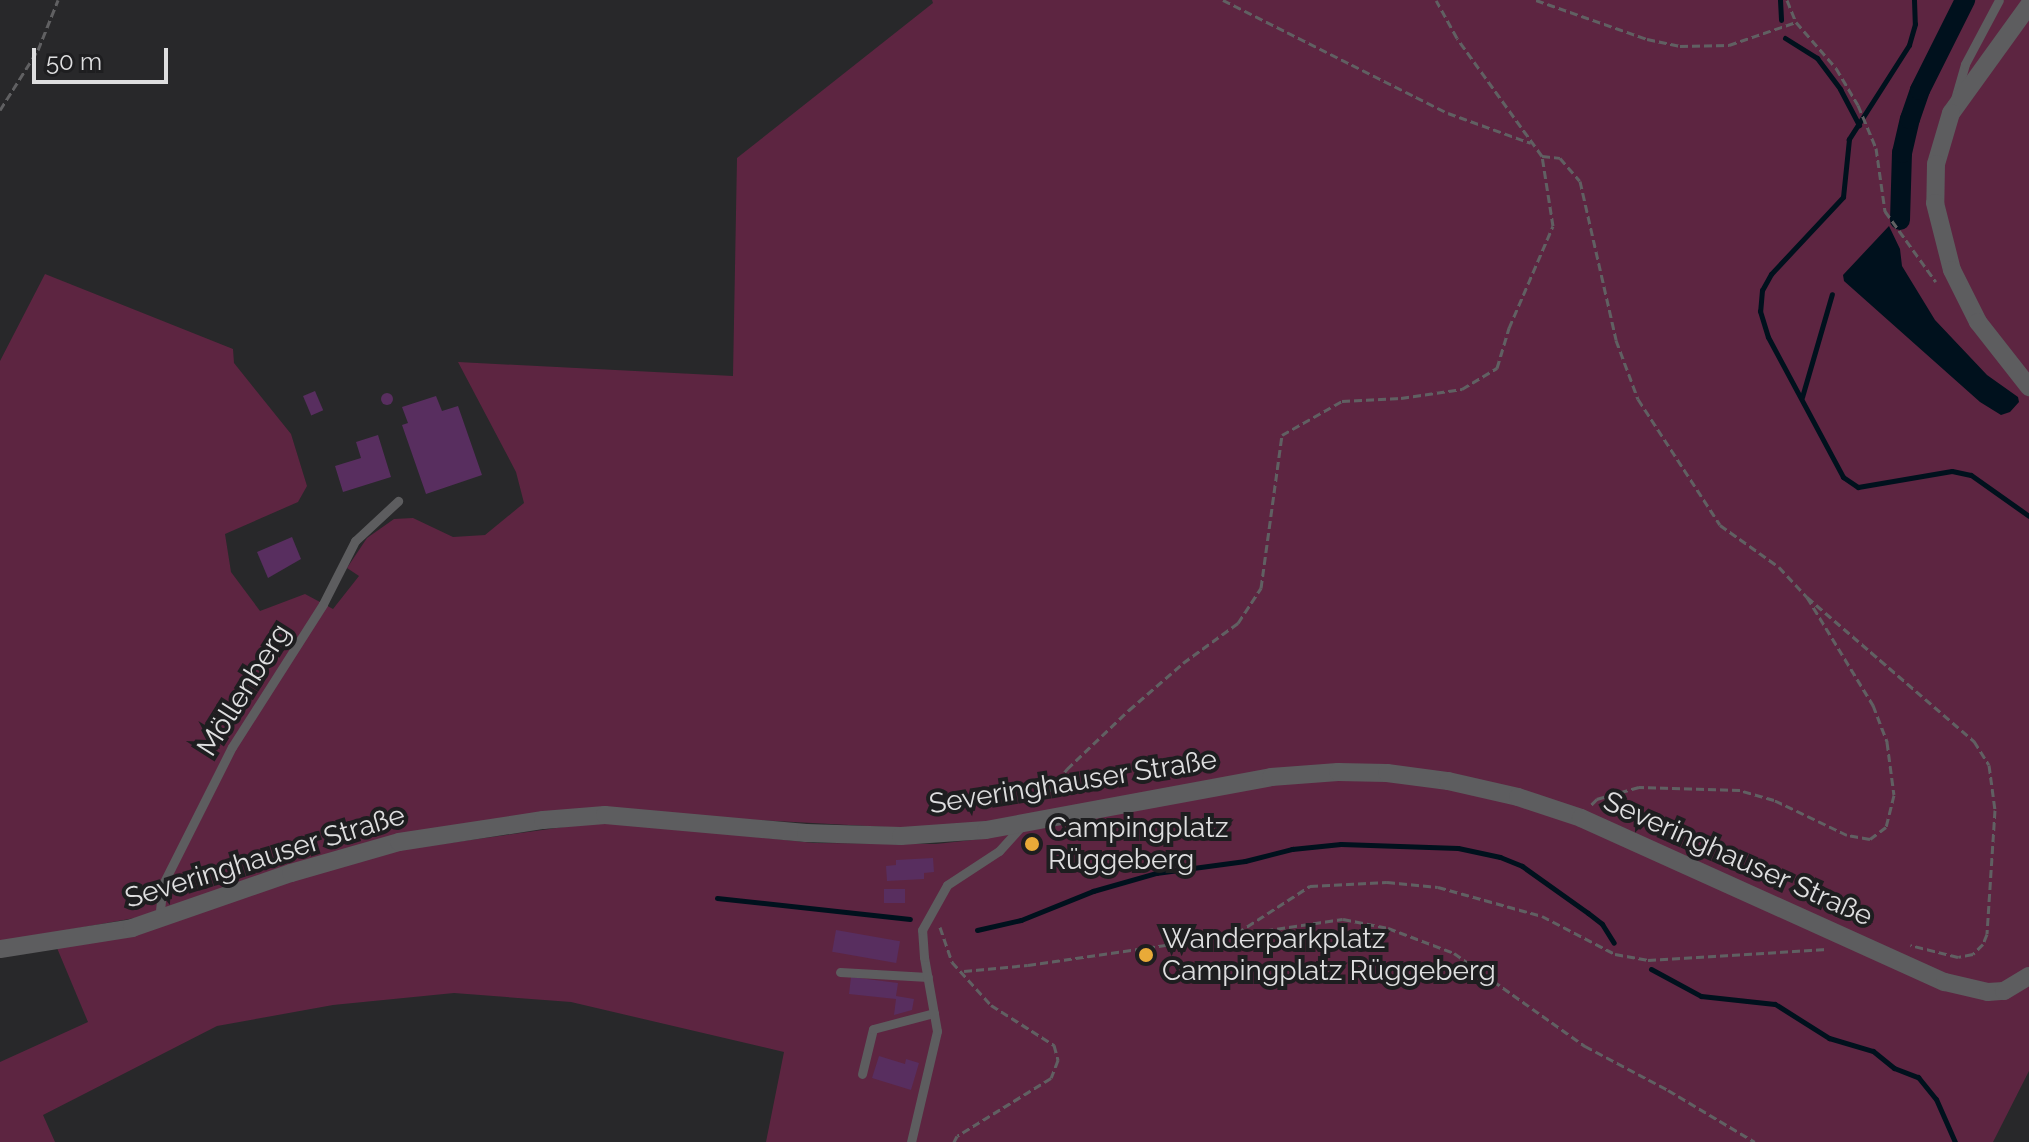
<!DOCTYPE html>
<meta charset="utf-8">
<style>
body{margin:0}
#map{position:relative;width:2029px;height:1142px;overflow:hidden;background:#28282a;font-family:Raleway,sans-serif}
div>[style]{position:absolute}
.green>*{inset:0;background:#5d2541}
.water>*{inset:0;background:#00111d}
.stream>*{height:5px;margin:-2.5px;padding:0 2.5px;transform-origin:2.5px;border-radius:2.5px;background:#00111d}
.canal>*{height:20px;margin:-10px;padding:0 10px;transform-origin:10px;border-radius:10px;background:#00111d}
.building>*{inset:0;background:#582e5f;transform-origin:0 0}
.round{border-radius:50%}
.path>*{height:3px;margin-top:-1.5px;transform-origin:0;background:repeating-linear-gradient(90deg,#606062 0 8px,transparent 0 12px)}
.service>*{height:9px;margin:-4.5px;padding:0 4.5px;transform-origin:4.5px;border-radius:4.5px;background:#5d5d5f}
.minor>*{height:18px;margin:-9px;padding:0 9px;transform-origin:9px;border-radius:9px;background:#5d5d5f}
.dots>*{width:22px;height:22px;translate:-50% -50%;box-sizing:border-box;border:4px solid #1e1e20;border-radius:50%}
span{translate:-50% -50%;white-space:nowrap;text-align:center;line-height:1.15;-webkit-text-stroke:8px #1e1e20;paint-order:stroke}
.street-label{font-size:28px;color:#dededf}
.poi-label{font-size:28px;color:#dededf}
.left{translate:0 -50%;text-align:left}
.scale{position:absolute;left:32px;top:48px;width:136px;height:36px;box-sizing:border-box;border:4px solid #dededf;border-top:0;padding-left:10px;font-size:24px;line-height:28px;white-space:nowrap;color:#dededf;-webkit-text-stroke:6px #1e1e20;paint-order:stroke}
</style>
<div id="map">
<div class="green">
<div style="clip-path:polygon(932px 0,2029px 0,2029px 1071px,1993px 1142px,766px 1142px,784px 1052px,571px 1002px,454px 993px,333px 1005px,217px 1026px,43px 1115px,55px 1142px,0 1142px,0 1062px,88px 1022px,57px 948px,140px 933px,314px 873px,391px 851px,607px 821px,814px 843px,936px 844px,990px 838px,904px 828px,719px 818px,503px 819px,146px 916px,0 942px,0 361px,45px 274px,233px 349px,234px 363px,291px 434px,307px 486px,298px 502px,225px 534px,231px 572px,260px 611px,305px 594px,333px 609px,359px 576px,347px 568px,367px 538px,394px 519px,413px 518px,453px 537px,485px 535px,524px 503px,516px 472px,458px 362px,733px 376px,737px 158px,933px 3px)"></div>
</div>
<div class="water">
<div style="clip-path:polygon(1889px 226px,1900px 249px,1902px 266px,1935px 320px,1987px 375px,2018px 397px,2019px 402px,2010px 412px,2001px 415px,1980px 402px,1844px 281px,1843px 275px)"></div>
</div>
<div class="stream">
<div style="left:1780px;top:0;width:20px;rotate:87deg"></div>
<div style="left:1914px;top:0;width:24px;rotate:88deg"></div>
<div style="left:1915px;top:24px;width:22px;rotate:106deg"></div>
<div style="left:1909px;top:45px;width:112px;rotate:122.6deg"></div>
<div style="left:1849px;top:139px;width:58px;rotate:95.9deg"></div>
<div style="left:1843px;top:197px;width:105px;rotate:133.1deg"></div>
<div style="left:1771px;top:274px;width:18px;rotate:119deg"></div>
<div style="left:1762px;top:290px;width:21px;rotate:95deg"></div>
<div style="left:1760px;top:311px;width:27px;rotate:73deg"></div>
<div style="left:1768px;top:337px;width:159px;rotate:61.8deg"></div>
<div style="left:1843px;top:477px;width:18px;rotate:34deg"></div>
<div style="left:1858px;top:487px;width:95px;rotate:-9.7deg"></div>
<div style="left:1952px;top:471px;width:19px;rotate:12deg"></div>
<div style="left:1971px;top:475px;width:71px;rotate:35.3deg"></div>
<div style="left:1785px;top:38px;width:38px;rotate:32deg"></div>
<div style="left:1817px;top:58px;width:39px;rotate:53deg"></div>
<div style="left:1840px;top:89px;width:41px;rotate:62.2deg"></div>
<div style="left:1802px;top:397px;width:107px;rotate:-73.8deg"></div>
<div style="left:717px;top:898px;width:194px;rotate:6.2deg"></div>
<div style="left:977px;top:930px;width:45px;rotate:-12.8deg"></div>
<div style="left:1021px;top:920px;width:78px;rotate:-21.9deg"></div>
<div style="left:1093px;top:891px;width:66px;rotate:-15.9deg"></div>
<div style="left:1156px;top:873px;width:90px;rotate:-7.7deg"></div>
<div style="left:1245px;top:861px;width:49px;rotate:-14.3deg"></div>
<div style="left:1292px;top:849px;width:49px;rotate:-5.8deg"></div>
<div style="left:1341px;top:844px;width:117px;rotate:2deg"></div>
<div style="left:1458px;top:848px;width:43px;rotate:12.1deg"></div>
<div style="left:1500px;top:857px;width:24px;rotate:22deg"></div>
<div style="left:1522px;top:866px;width:81px;rotate:35.5deg"></div>
<div style="left:1588px;top:913px;width:18px;rotate:38deg"></div>
<div style="left:1602px;top:924px;width:22px;rotate:58deg"></div>
<div style="left:1651px;top:969px;width:57px;rotate:28.4deg"></div>
<div style="left:1701px;top:996px;width:74px;rotate:6.2deg"></div>
<div style="left:1775px;top:1004px;width:64px;rotate:32.2deg"></div>
<div style="left:1829px;top:1038px;width:46px;rotate:16.5deg"></div>
<div style="left:1873px;top:1051px;width:27px;rotate:39deg"></div>
<div style="left:1894px;top:1068px;width:26px;rotate:21deg"></div>
<div style="left:1918px;top:1077px;width:28px;rotate:51deg"></div>
<div style="left:1936px;top:1099px;width:47px;rotate:66.2deg"></div>
</div>
<div class="canal">
<div style="left:1900px;top:220px;width:67px;rotate:-88.3deg"></div>
<div style="left:1902px;top:153px;width:35px;rotate:-77deg"></div>
<div style="left:1910px;top:119px;width:31px;rotate:-71deg"></div>
<div style="left:1920px;top:90px;width:101px;rotate:-63.4deg"></div>
</div>
<div class="building">
<div style="left:315px;top:391px;width:21px;height:13px;rotate:67deg"></div>
<div class="round" style="left:381px;top:393px;width:12px;height:12px"></div>
<div style="clip-path:polygon(436px 396px,442px 411px,458px 406px,482px 475px,426px 494px,402px 425px,408px 423px,402px 407px)"></div>
<div style="clip-path:polygon(378px 435px,391px 477px,343px 492px,335px 466px,361px 458px,356px 442px)"></div>
<div style="clip-path:polygon(292px 537px,301px 559px,268px 578px,257px 552px)"></div>
<div style="clip-path:polygon(933px 858px,934px 872px,924px 873px,924px 879px,887px 881px,886px 866px,896px 865px,896px 860px)"></div>
<div style="left:884px;top:889px;width:21px;height:14px"></div>
<div style="left:836px;top:930px;width:65px;height:22px;rotate:10deg"></div>
<div style="clip-path:polygon(851px 977px,898px 983px,896px 996px,914px 999px,912px 1010px,894px 1015px,896px 999px,849px 994px)"></div>
<div style="clip-path:polygon(879px 1056px,905px 1064px,906px 1059px,919px 1063px,911px 1090px,872px 1078px)"></div>
</div>
<div class="path">
<div style="left:1223px;top:0;width:252px;rotate:26.7deg"></div>
<div style="left:1448px;top:113px;width:88px;rotate:19.9deg"></div>
<div style="left:1536px;top:0;width:118px;rotate:19.4deg"></div>
<div style="left:1647px;top:39px;width:34px;rotate:12deg"></div>
<div style="left:1680px;top:46px;width:49px;rotate:-1.2deg"></div>
<div style="left:1729px;top:45px;width:71px;rotate:-18.9deg"></div>
<div style="left:1787px;top:0;width:24px;rotate:68deg"></div>
<div style="left:1796px;top:22px;width:61px;rotate:49deg"></div>
<div style="left:1836px;top:68px;width:43px;rotate:59.3deg"></div>
<div style="left:1858px;top:105px;width:47px;rotate:67.3deg"></div>
<div style="left:1876px;top:148px;width:64px;rotate:81.9deg"></div>
<div style="left:1885px;top:211px;width:87px;rotate:54.3deg"></div>
<div style="left:0;top:110px;width:71px;rotate:-57.7deg"></div>
<div style="left:38px;top:50px;width:54px;rotate:-68.2deg"></div>
<div style="left:1542px;top:156px;width:18px;rotate:6deg"></div>
<div style="left:1560px;top:158px;width:30px;rotate:49deg"></div>
<div style="left:1580px;top:181px;width:163px;rotate:77.2deg"></div>
<div style="left:1616px;top:340px;width:63px;rotate:69.6deg"></div>
<div style="left:1638px;top:399px;width:150px;rotate:56.9deg"></div>
<div style="left:1720px;top:525px;width:72px;rotate:35.4deg"></div>
<div style="left:1779px;top:567px;width:41px;rotate:47deg"></div>
<div style="left:1807px;top:597px;width:127px;rotate:58.6deg"></div>
<div style="left:1873px;top:705px;width:40px;rotate:69deg"></div>
<div style="left:1887px;top:742px;width:53px;rotate:82.5deg"></div>
<div style="left:1894px;top:795px;width:33px;rotate:104deg"></div>
<div style="left:1886px;top:827px;width:20px;rotate:143deg"></div>
<div style="left:1870px;top:839px;width:23px;rotate:-170deg"></div>
<div style="left:1847px;top:835px;width:81px;rotate:-154.4deg"></div>
<div style="left:1774px;top:800px;width:35px;rotate:-164deg"></div>
<div style="left:1740px;top:790px;width:101px;rotate:-178.3deg"></div>
<div style="left:1639px;top:787px;width:44px;rotate:164.1deg"></div>
<div style="left:1597px;top:799px;width:8px;rotate:135deg"></div>
<div style="left:1807px;top:597px;width:221px;rotate:40.8deg"></div>
<div style="left:1974px;top:741px;width:28px;rotate:58deg"></div>
<div style="left:1989px;top:765px;width:45px;rotate:82.4deg"></div>
<div style="left:1995px;top:810px;width:124px;rotate:93.7deg"></div>
<div style="left:1987px;top:934px;width:11px;rotate:112deg"></div>
<div style="left:1983px;top:944px;width:14px;rotate:135deg"></div>
<div style="left:1973px;top:954px;width:15px;rotate:169deg"></div>
<div style="left:1958px;top:957px;width:49px;rotate:-166deg"></div>
<div style="left:1042px;top:800px;width:40px;rotate:-51deg"></div>
<div style="left:1067px;top:769px;width:86px;rotate:-43.6deg"></div>
<div style="left:1129px;top:710px;width:72px;rotate:-41deg"></div>
<div style="left:1183px;top:663px;width:68px;rotate:-36deg"></div>
<div style="left:1238px;top:623px;width:42px;rotate:-56.7deg"></div>
<div style="left:1261px;top:588px;width:154px;rotate:-82.2deg"></div>
<div style="left:1282px;top:435px;width:69px;rotate:-29.5deg"></div>
<div style="left:1342px;top:401px;width:59px;rotate:-2.9deg"></div>
<div style="left:1401px;top:398px;width:62px;rotate:-8.4deg"></div>
<div style="left:1462px;top:389px;width:41px;rotate:-31deg"></div>
<div style="left:1497px;top:368px;width:42px;rotate:-73.3deg"></div>
<div style="left:1509px;top:328px;width:111px;rotate:-66.7deg"></div>
<div style="left:1553px;top:226px;width:71px;rotate:-98.9deg"></div>
<div style="left:1542px;top:156px;width:145px;rotate:-125.8deg"></div>
<div style="left:1457px;top:38px;width:43px;rotate:-118.9deg"></div>
<div style="left:940px;top:927px;width:37px;rotate:71deg"></div>
<div style="left:952px;top:962px;width:58px;rotate:47.8deg"></div>
<div style="left:991px;top:1005px;width:75px;rotate:32.4deg"></div>
<div style="left:1054px;top:1045px;width:16px;rotate:75deg"></div>
<div style="left:1058px;top:1060px;width:19px;rotate:111deg"></div>
<div style="left:1051px;top:1078px;width:110px;rotate:148.3deg"></div>
<div style="left:957px;top:1136px;width:7px;rotate:117deg"></div>
<div style="left:1237px;top:933px;width:87px;rotate:-32.8deg"></div>
<div style="left:1310px;top:886px;width:77px;rotate:-3deg"></div>
<div style="left:1387px;top:882px;width:51px;rotate:5.6deg"></div>
<div style="left:1438px;top:887px;width:108px;rotate:15.6deg"></div>
<div style="left:1542px;top:916px;width:82px;rotate:27.5deg"></div>
<div style="left:1615px;top:954px;width:34px;rotate:10deg"></div>
<div style="left:1648px;top:960px;width:179px;rotate:-3.5deg"></div>
<div style="left:964px;top:971px;width:64px;rotate:-5.4deg"></div>
<div style="left:1028px;top:965px;width:318px;rotate:-8.3deg"></div>
<div style="left:1343px;top:919px;width:46px;rotate:11.3deg"></div>
<div style="left:1388px;top:928px;width:71px;rotate:20.7deg"></div>
<div style="left:1454px;top:953px;width:161px;rotate:35.4deg"></div>
<div style="left:1585px;top:1046px;width:94px;rotate:27.9deg"></div>
<div style="left:1668px;top:1090px;width:101px;rotate:30.9deg"></div>
</div>
<div class="service">
<div style="left:1955px;top:99px;width:36px;rotate:-74deg"></div>
<div style="left:1965px;top:64px;width:72px;rotate:-62deg"></div>
<div style="left:159px;top:920px;width:36px;rotate:-84deg"></div>
<div style="left:163px;top:884px;width:153px;rotate:-63.3deg"></div>
<div style="left:232px;top:747px;width:169px;rotate:-57.5deg"></div>
<div style="left:323px;top:604px;width:71px;rotate:-63.1deg"></div>
<div style="left:355px;top:541px;width:59px;rotate:-42.9deg"></div>
<div style="left:840px;top:972px;width:88px;rotate:3.3deg"></div>
<div style="left:862px;top:1074px;width:46px;rotate:-76.3deg"></div>
<div style="left:873px;top:1029px;width:63px;rotate:-14.7deg"></div>
<div style="left:911px;top:1142px;width:114px;rotate:-76.8deg"></div>
<div style="left:937px;top:1031px;width:75px;rotate:-100deg"></div>
<div style="left:924px;top:957px;width:27px;rotate:-94deg"></div>
<div style="left:922px;top:930px;width:51px;rotate:-60.9deg"></div>
<div style="left:947px;top:885px;width:62px;rotate:-33.2deg"></div>
<div style="left:999px;top:851px;width:36px;rotate:-48deg"></div>
</div>
<div class="minor">
<div style="left:2029px;top:5px;width:133px;rotate:125.8deg"></div>
<div style="left:1951px;top:113px;width:53px;rotate:106.4deg"></div>
<div style="left:1936px;top:164px;width:39px;rotate:91deg"></div>
<div style="left:1935px;top:203px;width:69px;rotate:75.8deg"></div>
<div style="left:1952px;top:270px;width:58px;rotate:63.4deg"></div>
<div style="left:1978px;top:322px;width:83px;rotate:51.9deg"></div>
<div style="left:0;top:949px;width:134px;rotate:-9deg"></div>
<div style="left:132px;top:928px;width:168px;rotate:-19.1deg"></div>
<div style="left:291px;top:873px;width:112px;rotate:-16deg"></div>
<div style="left:399px;top:842px;width:146px;rotate:-8.7deg"></div>
<div style="left:543px;top:820px;width:62px;rotate:-4.6deg"></div>
<div style="left:605px;top:815px;width:202px;rotate:5.1deg"></div>
<div style="left:806px;top:833px;width:95px;rotate:1.8deg"></div>
<div style="left:901px;top:836px;width:85px;rotate:-4deg"></div>
<div style="left:986px;top:830px;width:290px;rotate:-10.5deg"></div>
<div style="left:1271px;top:777px;width:67px;rotate:-4.3deg"></div>
<div style="left:1338px;top:772px;width:49px;rotate:1.2deg"></div>
<div style="left:1387px;top:773px;width:62px;rotate:7.5deg"></div>
<div style="left:1448px;top:781px;width:72px;rotate:12.9deg"></div>
<div style="left:1518px;top:797px;width:66px;rotate:18.4deg"></div>
<div style="left:1581px;top:818px;width:399px;rotate:24.3deg"></div>
<div style="left:1945px;top:982px;width:44px;rotate:13.1deg"></div>
<div style="left:1988px;top:992px;width:16px;rotate:-4deg"></div>
<div style="left:2004px;top:991px;width:29px;rotate:-31deg"></div>
</div>
<div class="dots">
<div style="left:1032px;top:844px;background:#e9aa38"></div>
<div style="left:1146px;top:955px;background:#e9aa38"></div>
</div>
<div class="street-label">
<span style="left:244px;top:690px;rotate:-58deg">Möllenberg</span>
<span style="left:1073px;top:782px;rotate:-9deg">Severinghauser Straße</span>
<span style="left:265px;top:857px;rotate:-17deg">Severinghauser Straße</span>
<span style="left:1738px;top:859px;rotate:24deg">Severinghauser Straße</span>
</div>
<div class="poi-label">
<span class="left" style="left:1048px;top:844px">Campingplatz<br>Rüggeberg</span>
<span class="left" style="left:1162px;top:955px">Wanderparkplatz<br>Campingplatz Rüggeberg</span>
</div>
<div class="scale">50 m</div>
</div>
